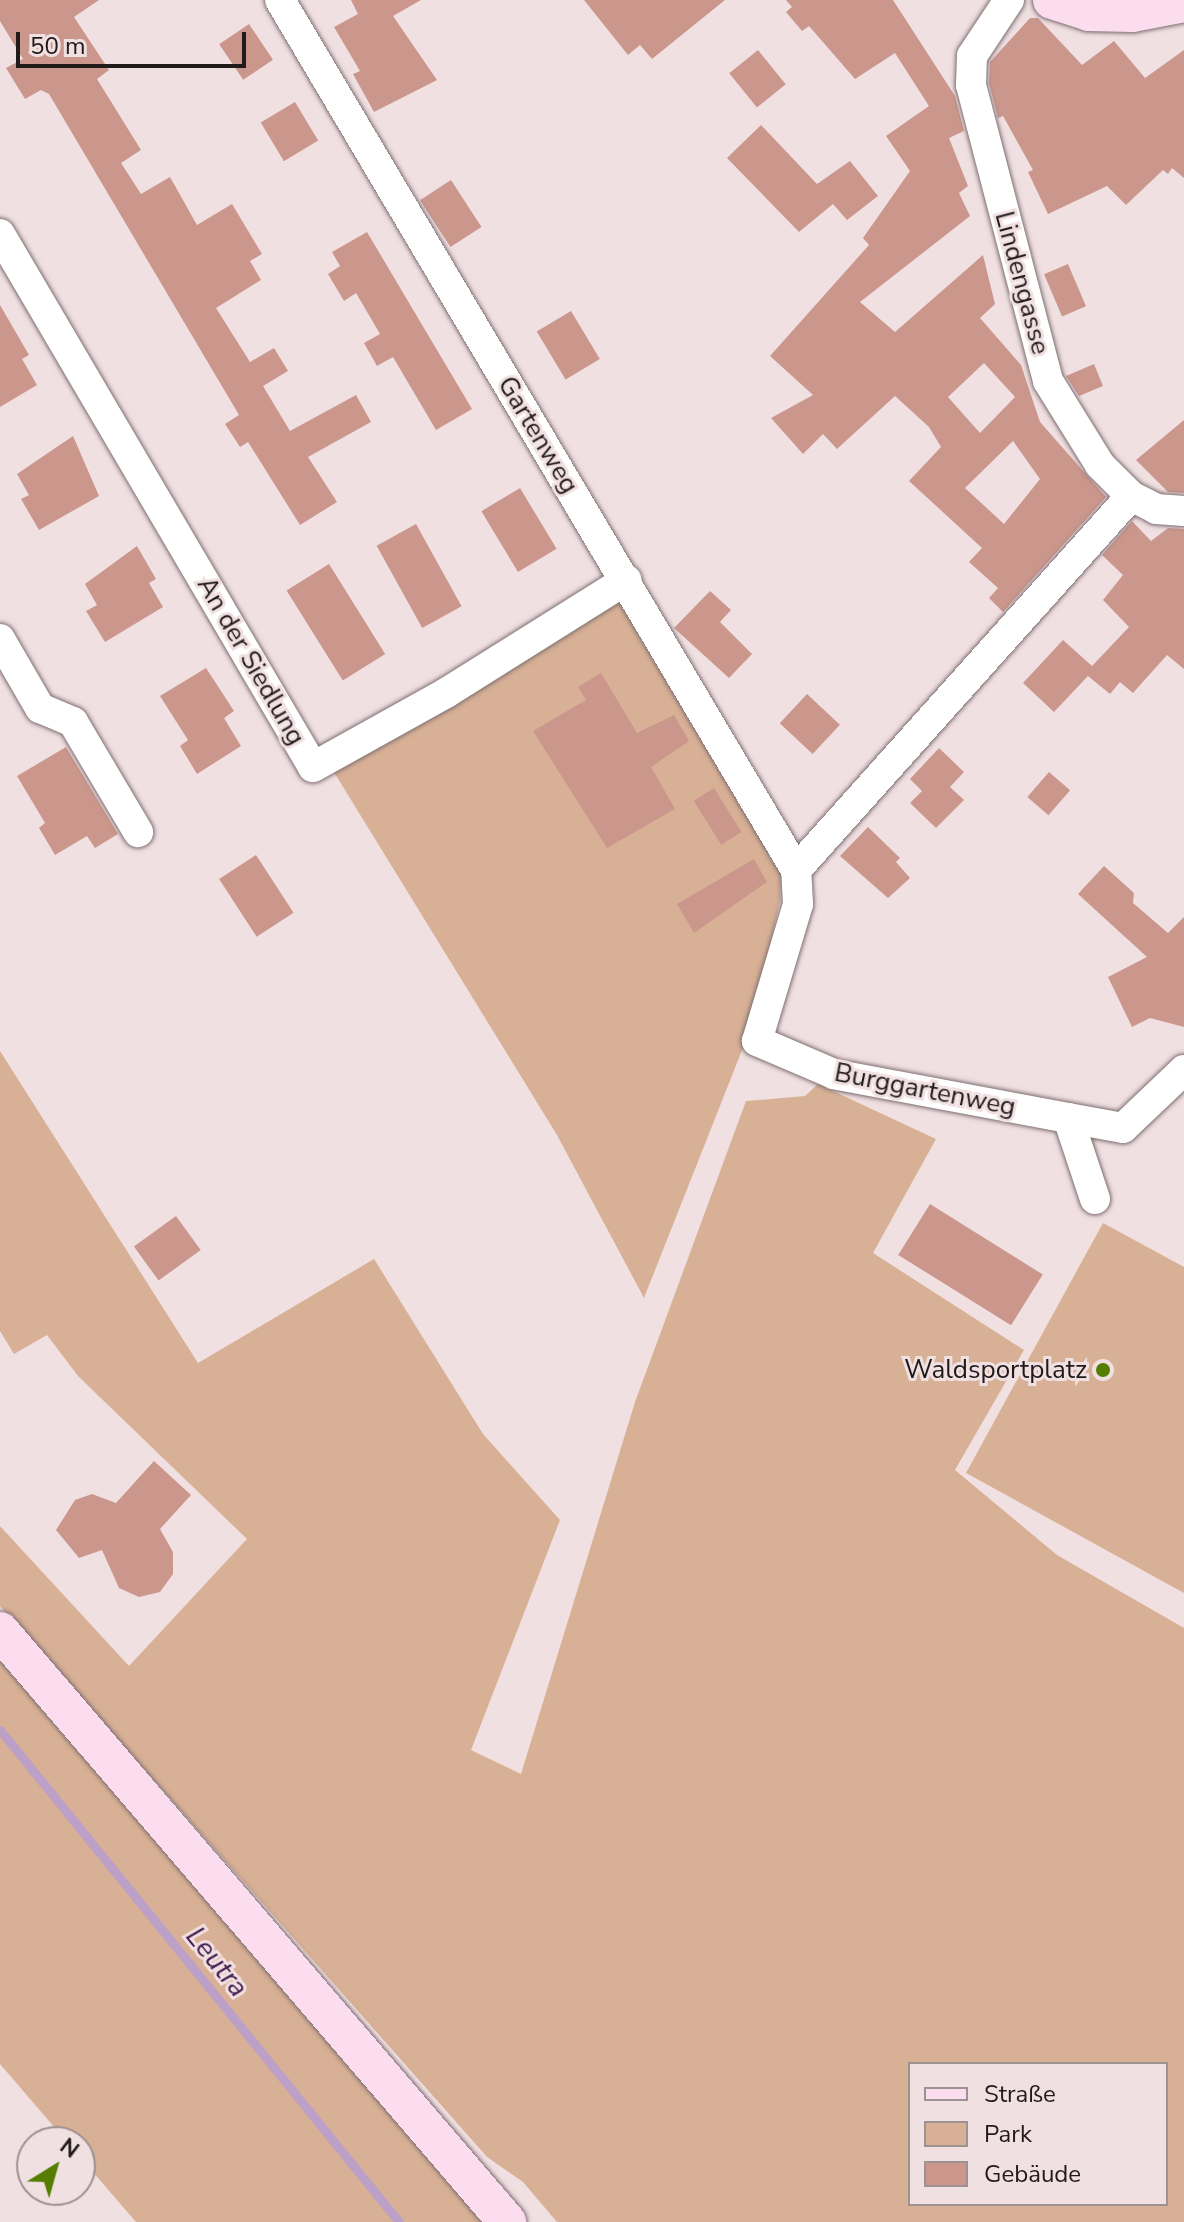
<!DOCTYPE html>
<meta charset="utf-8">
<style>
body{margin:0}
#map{position:relative;width:1184px;height:2222px;overflow:hidden;background:#f1e0e2;font-family:"Nunito Sans",sans-serif}
div>[style]{position:absolute}
.green>*{inset:0;background:#d8b095}
.stream>*{height:9px;margin:-4.5px;padding:0 4.5px;transform-origin:4.5px;border-radius:4.5px;background:#bda0c7}
.building>*{inset:0;background:#cb978d;transform-origin:0 0}
.roads{filter:drop-shadow(0 0 2px #7e6f72) drop-shadow(0 0 2px #7e6f72)}
.minor>*{height:30px;margin:-15px;padding:0 15px;transform-origin:15px;border-radius:15px;background:#fff}
.major>*{height:38px;margin:-19px;padding:0 19px;transform-origin:19px;border-radius:19px;background:#fbddef}
.dots>*{width:22px;height:22px;translate:-50% -50%;box-sizing:border-box;border:4px solid #f1e0e2;border-radius:50%}
span{translate:-50% -50%;white-space:nowrap;text-align:center;line-height:1.15;-webkit-text-stroke:6px #f1e0e2;paint-order:stroke}
.street-label{font-size:26px;color:#201a1b}
.poi-label{font-size:26px;color:#201a1b}
.right{translate:-100% -50%;text-align:right}
.water-label{font-size:28px;color:#421c4d;font-style:italic}
.legend{position:absolute;left:908px;top:2062px;width:260px;height:144px;box-sizing:border-box;background:#f1e0e2;border:2px solid #9d9192;margin:0;padding:10px 14px;list-style:none;font-size:24px;color:#201a1b}
.legend li{display:flex;align-items:center;gap:16px;height:40px}
.legend b{width:40px;border:2px solid #9d9192}
.north{position:absolute;left:16px;top:2126px;width:80px;height:80px;box-sizing:border-box;background:#f1e0e2;border:2px solid #9d9192;border-radius:50%;rotate:37deg;font-size:22px;font-weight:700;line-height:32px;text-align:center;color:#201a1b}
.north::after{content:'';display:block;margin:auto;width:28px;height:36px;background:#557e00;clip-path:polygon(50% 0,100% 100%,50% 72%,0 100%)}
.scale{position:absolute;left:16px;top:32px;width:230px;height:36px;box-sizing:border-box;border:4px solid #201a1b;border-top:0;padding-left:10px;font-size:24px;line-height:28px;white-space:nowrap;color:#201a1b;-webkit-text-stroke:6px #f1e0e2;paint-order:stroke}
</style>
<div id="map">
<div class="green">
<div style="clip-path:polygon(618px 599px,781px 871px,780px 901px,750px 1030px,644px 1298px,557px 1135px,332px 769px)"></div>
<div style="clip-path:polygon(evenodd,0 1051px,198px 1363px,374px 1259px,483px 1434px,560px 1520px,471px 1750px,521px 1774px,635px 1402px,746px 1101px,805px 1096px,818px 1084px,936px 1139px,873px 1253px,1024px 1350px,955px 1470px,1057px 1555px,1184px 1628px,1184px 2222px,557px 2222px,523px 2182px,487px 2157px,0 1606px,0 1526px,129px 1666px,247px 1539px,78px 1376px,47px 1335px,14px 1354px,0 1331px,0 1051px,910px 2064px,1166px 2064px,1166px 2204px,910px 2204px,910px 2064px)"></div>
<div style="clip-path:polygon(1103px 1223px,1184px 1267px,1184px 1593px,966px 1473px)"></div>
<div style="clip-path:polygon(0 1653px,484px 2222px,136px 2222px,80px 2157px,80px 2142px,67px 2142px,0 2064px)"></div>
</div>
<div class="stream">
<div style="left:0;top:1730px;width:633px;rotate:50.96deg"></div>
</div>
<div class="building">
<div style="clip-path:polygon(0 0,99px 0,74px 17px,109px 70px,97px 79px,141px 150px,121px 163px,141px 194px,170px 177px,197px 225px,232px 204px,262px 254px,250px 261px,261px 280px,216px 308px,250px 362px,274px 348px,288px 371px,263px 386px,290px 431px,356px 395px,371px 422px,308px 457px,337px 502px,300px 525px,248px 442px,240px 447px,225px 424px,239px 415px,49px 94px,41px 90px,25px 99px,6px 68px,23px 59px,0 21px)"></div>
<div style="clip-path:polygon(351px 0,421px 0,393px 16px,437px 80px,374px 112px,353px 74px,360px 71px,334px 27px,358px 14px)"></div>
<div style="clip-path:polygon(584px 0,725px 0,652px 59px,640px 45px,628px 55px)"></div>
<div style="clip-path:polygon(evenodd,786px 0,893px 0,955px 96px,964px 131px,949px 138px,968px 186px,959px 193px,970px 216px,860px 302px,895px 332px,983px 255px,995px 304px,980px 318px,1021px 365px,1040px 422px,1106px 497px,1003px 612px,989px 598px,998px 588px,969px 562px,982px 548px,909px 481px,941px 447px,929px 427px,895px 396px,837px 449px,823px 434px,803px 454px,771px 418px,813px 395px,770px 356px,869px 245px,863px 238px,910px 171px,886px 136px,929px 106px,895px 53px,855px 79px,809px 26px,802px 31px,786px 12px,792px 7px,786px 0,984px 363px,1015px 397px,980px 433px,948px 397px,984px 363px,786px 0,1013px 441px,1040px 479px,1004px 524px,965px 488px,1013px 441px)"></div>
<div style="clip-path:polygon(1030px 18px,1038px 18px,1082px 65px,1114px 41px,1145px 78px,1184px 50px,1184px 178px,1172px 168px,1168px 174px,1163px 170px,1126px 205px,1107px 186px,1048px 214px,1028px 172px,1033px 170px,1003px 116px,998px 118px,989px 83px,990px 62px)"></div>
<div style="left:249px;top:24px;width:43px;height:36px;rotate:56deg"></div>
<div style="left:758px;top:50px;width:44px;height:37px;rotate:51deg"></div>
<div style="left:295px;top:102px;width:45px;height:40px;rotate:59deg"></div>
<div style="clip-path:polygon(761px 125px,817px 184px,850px 161px,878px 196px,847px 220px,833px 204px,799px 232px,727px 158px)"></div>
<div style="left:451px;top:180px;width:56px;height:37px;rotate:57deg"></div>
<div style="clip-path:polygon(367px 232px,472px 409px,436px 430px,393px 357px,377px 366px,364px 343px,380px 334px,356px 293px,344px 301px,328px 274px,340px 266px,332px 252px)"></div>
<div style="left:1068px;top:264px;width:46px;height:26px;rotate:67deg"></div>
<div style="clip-path:polygon(0 305px,29px 355px,22px 359px,37px 385px,0 407px)"></div>
<div style="left:571px;top:311px;width:56px;height:40px;rotate:59deg"></div>
<div style="clip-path:polygon(1094px 364px,1103px 386px,1079px 396px,1066px 376px)"></div>
<div style="clip-path:polygon(1184px 420px,1184px 493px,1168px 492px,1136px 460px)"></div>
<div style="clip-path:polygon(73px 436px,99px 496px,39px 530px,21px 499px,29px 495px,17px 474px)"></div>
<div style="left:520px;top:488px;width:71px;height:45px;rotate:59deg"></div>
<div style="clip-path:polygon(1132px 521px,1151px 541px,1168px 528px,1184px 529px,1184px 669px,1167px 655px,1133px 693px,1120px 682px,1110px 694px,1088px 676px,1054px 712px,1023px 683px,1063px 640px,1092px 666px,1129px 627px,1103px 600px,1123px 575px,1102px 555px)"></div>
<div style="left:416px;top:524px;width:94px;height:45px;rotate:61deg"></div>
<div style="clip-path:polygon(137px 546px,156px 579px,149px 583px,163px 607px,105px 642px,86px 611px,97px 605px,85px 584px)"></div>
<div style="left:329px;top:564px;width:106px;height:50px;rotate:58deg"></div>
<div style="clip-path:polygon(710px 591px,731px 610px,720px 622px,752px 654px,729px 678px,674px 628px)"></div>
<div style="clip-path:polygon(206px 668px,234px 711px,224px 718px,241px 746px,197px 774px,180px 746px,188px 740px,160px 696px)"></div>
<div style="clip-path:polygon(601px 673px,637px 733px,674px 715px,689px 741px,651px 767px,675px 809px,607px 848px,533px 731px,586px 700px,578px 687px)"></div>
<div style="left:807px;top:694px;width:45px;height:40px;rotate:43deg"></div>
<div style="clip-path:polygon(66px 747px,118px 834px,95px 848px,87px 836px,55px 855px,39px 828px,45px 823px,17px 776px)"></div>
<div style="clip-path:polygon(939px 748px,964px 772px,950px 787px,964px 800px,936px 828px,910px 803px,922px 791px,910px 779px)"></div>
<div style="left:1049px;top:772px;width:28px;height:33px;rotate:41deg"></div>
<div style="left:714px;top:788px;width:52px;height:24px;rotate:58deg"></div>
<div style="clip-path:polygon(868px 827px,900px 858px,896px 862px,910px 878px,888px 898px,840px 856px)"></div>
<div style="left:256px;top:855px;width:69px;height:44px;rotate:57deg"></div>
<div style="clip-path:polygon(754px 859px,767px 882px,694px 933px,677px 904px)"></div>
<div style="clip-path:polygon(1104px 866px,1134px 893px,1133px 903px,1168px 933px,1184px 917px,1184px 1027px,1150px 1018px,1132px 1027px,1108px 977px,1147px 957px,1078px 894px)"></div>
<div style="left:930px;top:1204px;width:133px;height:60px;rotate:32deg"></div>
<div style="left:176px;top:1216px;width:42px;height:52px;rotate:54deg"></div>
<div style="clip-path:polygon(154px 1461px,191px 1495px,160px 1529px,173px 1552px,173px 1574px,160px 1592px,139px 1597px,119px 1588px,102px 1550px,79px 1558px,56px 1530px,75px 1500px,92px 1494px,116px 1503px)"></div>
</div>
<div class="roads">
<div class="minor">
<div style="left:280px;top:0;width:1012px;rotate:59.33deg"></div>
<div style="left:1009px;top:0;width:67px;rotate:123.5deg"></div>
<div style="left:972px;top:56px;width:29px;rotate:92deg"></div>
<div style="left:971px;top:85px;width:306px;rotate:75.4deg"></div>
<div style="left:1048px;top:381px;width:99px;rotate:58.2deg"></div>
<div style="left:1100px;top:465px;width:44px;rotate:45deg"></div>
<div style="left:1131px;top:496px;width:28px;rotate:27deg"></div>
<div style="left:1156px;top:509px;width:28px;rotate:4deg"></div>
<div style="left:0;top:234px;width:618px;rotate:59.58deg"></div>
<div style="left:313px;top:767px;width:152px;rotate:-29.1deg"></div>
<div style="left:446px;top:693px;width:213px;rotate:-32.1deg"></div>
<div style="left:0;top:639px;width:80px;rotate:59.9deg"></div>
<div style="left:40px;top:708px;width:36px;rotate:23deg"></div>
<div style="left:73px;top:722px;width:128px;rotate:59.4deg"></div>
<div style="left:1068px;top:1118px;width:238px;rotate:-169.4deg"></div>
<div style="left:834px;top:1074px;width:84px;rotate:-156.8deg"></div>
<div style="left:757px;top:1041px;width:143px;rotate:-73.3deg"></div>
<div style="left:798px;top:904px;width:34px;rotate:-93deg"></div>
<div style="left:796px;top:870px;width:502px;rotate:-48.15deg"></div>
<div style="left:1095px;top:1199px;width:85px;rotate:-108.4deg"></div>
<div style="left:1068px;top:1118px;width:56px;rotate:10.3deg"></div>
<div style="left:1123px;top:1128px;width:84px;rotate:-43.6deg"></div>
</div>
<div class="major">
<div style="left:1052px;top:0;width:39px;rotate:18deg"></div>
<div style="left:1089px;top:12px;width:43px;rotate:1.3deg"></div>
<div style="left:1132px;top:13px;width:53px;rotate:-10.9deg"></div>
<div style="left:0;top:1631px;width:779px;rotate:49.37deg"></div>
</div>
</div>
<div class="dots">
<div style="left:1103px;top:1370px;background:#557e00"></div>
</div>
<div class="street-label">
<span style="left:1022px;top:283px;rotate:75deg">Lindengasse</span>
<span style="left:538px;top:435px;rotate:59deg">Gartenweg</span>
<span style="left:251px;top:661px;rotate:60deg">An der Siedlung</span>
<span style="left:925px;top:1090px;rotate:11deg">Burggartenweg</span>
</div>
<div class="poi-label">
<span class="right" style="left:1087px;top:1370px">Waldsportplatz</span>
</div>
<div class="water-label">
<span style="left:217px;top:1962px;rotate:51deg">Leutra</span>
</div>
<ul class="legend">
<li><b style="height:10px;background:#fbddef"></b>Straße</li>
<li><b style="height:22px;background:#d8b095"></b>Park</li>
<li><b style="height:22px;background:#cb978d"></b>Gebäude</li>
</ul>
<div class="north">N</div>
<div class="scale">50 m</div>
</div>
